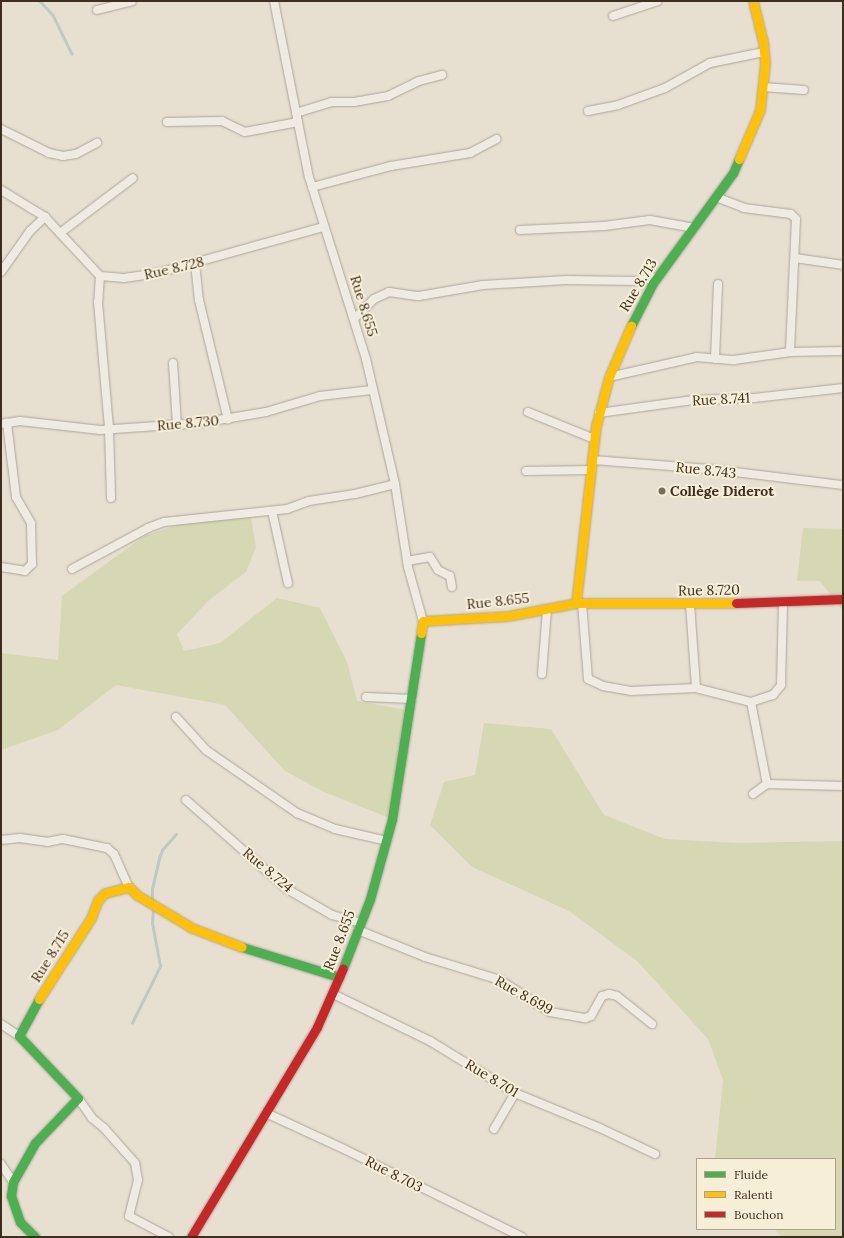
<!DOCTYPE html>
<meta charset="utf-8">
<style>
body{margin:0}
#map{position:relative;width:844px;height:1238px;overflow:hidden;background:#e7e0d1;font-family:Lora,serif}
div>[style]{position:absolute}
.green>*{inset:0;background:#d6d7b3}
.stream>*{height:2.5px;margin:-1.25px;padding:0 1.25px;transform-origin:1.25px;border-radius:1.25px;background:#bcccc2}
.roads{filter:drop-shadow(0 0 1px #ada599) drop-shadow(0 0 1px #ada599)}
.street>*{height:8px;margin:-4px;padding:0 4px;transform-origin:4px;border-radius:4px;background:#efebe3}
.fast>*{height:9px;margin:-4.5px;padding:0 4.5px;transform-origin:4.5px;border-radius:4.5px;background:#4caf50}
.slow>*{height:9px;margin:-4.5px;padding:0 4.5px;transform-origin:4.5px;border-radius:4.5px;background:#ffc107}
.jam>*{height:9px;margin:-4.5px;padding:0 4.5px;transform-origin:4.5px;border-radius:4.5px;background:#c62828}
.dots>*{width:11px;height:11px;translate:-50% -50%;box-sizing:border-box;border:2px solid #f7eed8;border-radius:50%}
span{translate:-50% -50%;white-space:nowrap;text-align:center;line-height:1.15;-webkit-text-stroke:4px #f7eed8;paint-order:stroke}
.street-label{font-size:14px;color:#3d2e20}
.poi-label{font-size:14px;color:#3d2e20;font-weight:700}
.left{translate:0 -50%;text-align:left}
.frame{position:absolute;inset:0;border:2px solid #3d2e20;pointer-events:none}
.legend{position:absolute;left:696px;top:1158px;width:140px;height:72px;box-sizing:border-box;background:#f7eed8;border:1px solid #ada18e;margin:0;padding:5px 7px;list-style:none;font-size:12px;color:#3d2e20}
.legend li{display:flex;align-items:center;gap:8px;height:20px}
.legend b{width:20px;border:1px solid #ada18e}
</style>
<div id="map">
<div class="green">
<div style="clip-path:polygon(201px 517px,251px 517px,256px 547px,246px 572px,208px 601px,177px 634px,184px 651px,220px 643px,277px 598px,320px 608px,347px 662px,357px 701px,406px 710px,392px 819px,324px 792px,285px 771px,225px 705px,116px 685px,58px 730px,1px 750px,1px 653px,58px 660px,62px 596px,144px 536px)"></div>
<div style="clip-path:polygon(803px 528px,843px 529px,843px 611px,820px 581px,797px 581px)"></div>
<div style="clip-path:polygon(484px 723px,551px 729px,604px 815px,665px 839px,738px 843px,843px 841px,843px 1237px,781px 1237px,775px 1229px,835px 1229px,835px 1159px,715px 1159px,723px 1080px,708px 1039px,637px 961px,569px 911px,472px 867px,430px 825px,444px 782px,475px 775px)"></div>
</div>
<div class="stream">
<div style="left:40px;top:1px;width:19px;rotate:47deg"></div>
<div style="left:53px;top:15px;width:43px;rotate:64deg"></div>
<div style="left:152px;top:900px;width:11px;rotate:-90deg"></div>
<div style="left:152px;top:889px;width:32px;rotate:-77deg"></div>
<div style="left:159px;top:858px;width:9px;rotate:-69deg"></div>
<div style="left:162px;top:850px;width:21px;rotate:-49deg"></div>
<div style="left:132px;top:1023px;width:64px;rotate:-63.8deg"></div>
<div style="left:160px;top:966px;width:44px;rotate:-100.5deg"></div>
<div style="left:152px;top:923px;width:14px;rotate:-86deg"></div>
</div>
<div class="roads">
<div class="street">
<div style="left:274px;top:1px;width:179px;rotate:78.8deg"></div>
<div style="left:309px;top:177px;width:191px;rotate:72.6deg"></div>
<div style="left:366px;top:359px;width:128px;rotate:76.9deg"></div>
<div style="left:395px;top:484px;width:84px;rotate:81.1deg"></div>
<div style="left:408px;top:567px;width:56px;rotate:74.5deg"></div>
<div style="left:97px;top:10px;width:36px;rotate:-14deg"></div>
<div style="left:613px;top:16px;width:47px;rotate:-18.4deg"></div>
<div style="left:763px;top:87px;width:41px;rotate:4.2deg"></div>
<div style="left:588px;top:111px;width:31px;rotate:-11deg"></div>
<div style="left:618px;top:105px;width:50px;rotate:-19.9deg"></div>
<div style="left:665px;top:88px;width:51px;rotate:-29.1deg"></div>
<div style="left:710px;top:63px;width:55px;rotate:-11.5deg"></div>
<div style="left:296px;top:113px;width:37px;rotate:-17deg"></div>
<div style="left:331px;top:102px;width:23px"></div>
<div style="left:354px;top:102px;width:35px;rotate:-10deg"></div>
<div style="left:388px;top:96px;width:34px;rotate:-26deg"></div>
<div style="left:419px;top:81px;width:24px;rotate:-15deg"></div>
<div style="left:167px;top:122px;width:55px;rotate:-1deg"></div>
<div style="left:222px;top:121px;width:25px;rotate:26deg"></div>
<div style="left:245px;top:132px;width:54px;rotate:-10.7deg"></div>
<div style="left:1px;top:129px;width:54px;rotate:26.6deg"></div>
<div style="left:49px;top:153px;width:14px;rotate:12deg"></div>
<div style="left:63px;top:156px;width:13px;rotate:-9deg"></div>
<div style="left:76px;top:154px;width:24px;rotate:-28deg"></div>
<div style="left:312px;top:187px;width:82px;rotate:-14.9deg"></div>
<div style="left:391px;top:166px;width:80px;rotate:-9.3deg"></div>
<div style="left:470px;top:153px;width:30px;rotate:-28deg"></div>
<div style="left:1px;top:190px;width:52px;rotate:31.5deg"></div>
<div style="left:45px;top:217px;width:81px;rotate:47deg"></div>
<div style="left:100px;top:276px;width:24px;rotate:5deg"></div>
<div style="left:124px;top:278px;width:30px;rotate:-8deg"></div>
<div style="left:154px;top:274px;width:176px;rotate:-15.5deg"></div>
<div style="left:716px;top:197px;width:30px;rotate:21deg"></div>
<div style="left:744px;top:208px;width:47px;rotate:7.3deg"></div>
<div style="left:791px;top:214px;width:7px;rotate:45deg"></div>
<div style="left:796px;top:219px;width:133px;rotate:92.6deg"></div>
<div style="left:520px;top:230px;width:84px;rotate:-2.7deg"></div>
<div style="left:604px;top:226px;width:46px;rotate:-7.4deg"></div>
<div style="left:650px;top:220px;width:45px;rotate:10.3deg"></div>
<div style="left:60px;top:233px;width:91px;rotate:-37deg"></div>
<div style="left:795px;top:258px;width:49px;rotate:8.3deg"></div>
<div style="left:195px;top:263px;width:37px;rotate:84deg"></div>
<div style="left:199px;top:300px;width:123px;rotate:76.4deg"></div>
<div style="left:1px;top:272px;width:50px;rotate:-54.7deg"></div>
<div style="left:30px;top:231px;width:21px;rotate:-43deg"></div>
<div style="left:100px;top:276px;width:26px;rotate:94deg"></div>
<div style="left:98px;top:302px;width:127px;rotate:85deg"></div>
<div style="left:109px;top:429px;width:69px;rotate:88.3deg"></div>
<div style="left:354px;top:319px;width:28px;rotate:-45deg"></div>
<div style="left:374px;top:299px;width:17px;rotate:-25deg"></div>
<div style="left:389px;top:292px;width:30px;rotate:8deg"></div>
<div style="left:419px;top:296px;width:65px;rotate:-9.8deg"></div>
<div style="left:483px;top:285px;width:83px;rotate:-3.4deg"></div>
<div style="left:566px;top:280px;width:71px;rotate:0.8deg"></div>
<div style="left:637px;top:281px;width:20px;rotate:-11deg"></div>
<div style="left:715px;top:359px;width:75px;rotate:-87.7deg"></div>
<div style="left:173px;top:363px;width:62px;rotate:86.3deg"></div>
<div style="left:609px;top:377px;width:90px;rotate:-12.8deg"></div>
<div style="left:697px;top:357px;width:37px;rotate:5deg"></div>
<div style="left:734px;top:360px;width:57px;rotate:-8.1deg"></div>
<div style="left:790px;top:352px;width:53px;rotate:-1.1deg"></div>
<div style="left:528px;top:412px;width:71px;rotate:22.2deg"></div>
<div style="left:599px;top:413px;width:95px;rotate:-7.9deg"></div>
<div style="left:693px;top:400px;width:61px;rotate:-1.9deg"></div>
<div style="left:754px;top:398px;width:90px;rotate:-6.4deg"></div>
<div style="left:1px;top:424px;width:19px;rotate:-9deg"></div>
<div style="left:20px;top:421px;width:81px;rotate:6.4deg"></div>
<div style="left:100px;top:430px;width:100px;rotate:-4deg"></div>
<div style="left:200px;top:423px;width:67px;rotate:-9.5deg"></div>
<div style="left:266px;top:412px;width:56px;rotate:-16.5deg"></div>
<div style="left:320px;top:396px;width:52px;rotate:-6.6deg"></div>
<div style="left:593px;top:460px;width:117px;rotate:4.4deg"></div>
<div style="left:710px;top:469px;width:134px;rotate:6.9deg"></div>
<div style="left:526px;top:471px;width:66px;rotate:-0.9deg"></div>
<div style="left:272px;top:511px;width:74px;rotate:77.5deg"></div>
<div style="left:407px;top:561px;width:23px;rotate:-10deg"></div>
<div style="left:430px;top:557px;width:15px;rotate:58deg"></div>
<div style="left:438px;top:570px;width:13px;rotate:27deg"></div>
<div style="left:450px;top:576px;width:11px;rotate:80deg"></div>
<div style="left:1px;top:567px;width:24px;rotate:9deg"></div>
<div style="left:25px;top:571px;width:10px;rotate:-45deg"></div>
<div style="left:32px;top:564px;width:41px;rotate:-91.4deg"></div>
<div style="left:31px;top:523px;width:30px;rotate:-120deg"></div>
<div style="left:16px;top:497px;width:75px;rotate:-96.9deg"></div>
<div style="left:72px;top:569px;width:86px;rotate:-28.3deg"></div>
<div style="left:148px;top:528px;width:17px;rotate:-21deg"></div>
<div style="left:164px;top:522px;width:124px;rotate:-6deg"></div>
<div style="left:287px;top:509px;width:23px;rotate:-20deg"></div>
<div style="left:309px;top:501px;width:47px;rotate:-8.7deg"></div>
<div style="left:355px;top:494px;width:41px;rotate:-14deg"></div>
<div style="left:582px;top:603px;width:76px;rotate:85.5deg"></div>
<div style="left:588px;top:679px;width:17px;rotate:25deg"></div>
<div style="left:603px;top:686px;width:28px;rotate:10deg"></div>
<div style="left:631px;top:691px;width:65px;rotate:-2.6deg"></div>
<div style="left:690px;top:604px;width:84px;rotate:85.9deg"></div>
<div style="left:696px;top:688px;width:57px;rotate:14.3deg"></div>
<div style="left:751px;top:702px;width:23px;rotate:-18deg"></div>
<div style="left:773px;top:695px;width:13px;rotate:-51deg"></div>
<div style="left:781px;top:685px;width:82px;rotate:-88.6deg"></div>
<div style="left:542px;top:674px;width:65px;rotate:-85.6deg"></div>
<div style="left:366px;top:697px;width:46px;rotate:2.5deg"></div>
<div style="left:751px;top:702px;width:84px;rotate:79deg"></div>
<div style="left:767px;top:784px;width:76px;rotate:1.5deg"></div>
<div style="left:176px;top:717px;width:45px;rotate:47.7deg"></div>
<div style="left:206px;top:750px;width:111px;rotate:34.7deg"></div>
<div style="left:297px;top:813px;width:41px;rotate:22.8deg"></div>
<div style="left:335px;top:829px;width:53px;rotate:13deg"></div>
<div style="left:753px;top:794px;width:17px;rotate:-36deg"></div>
<div style="left:186px;top:800px;width:135px;rotate:41.4deg"></div>
<div style="left:287px;top:889px;width:52px;rotate:30deg"></div>
<div style="left:332px;top:915px;width:30px;rotate:15deg"></div>
<div style="left:1px;top:840px;width:19px;rotate:-6deg"></div>
<div style="left:20px;top:838px;width:27px;rotate:8deg"></div>
<div style="left:47px;top:842px;width:16px;rotate:-11deg"></div>
<div style="left:63px;top:839px;width:45px;rotate:11.6deg"></div>
<div style="left:107px;top:848px;width:9px;rotate:41deg"></div>
<div style="left:114px;top:854px;width:36px;rotate:66deg"></div>
<div style="left:358px;top:930px;width:72px;rotate:21.9deg"></div>
<div style="left:425px;top:957px;width:78px;rotate:17deg"></div>
<div style="left:500px;top:980px;width:59px;rotate:32.6deg"></div>
<div style="left:550px;top:1012px;width:36px;rotate:10deg"></div>
<div style="left:585px;top:1018px;width:6px;rotate:-18deg"></div>
<div style="left:591px;top:1016px;width:23px;rotate:-61deg"></div>
<div style="left:602px;top:996px;width:7px;rotate:-16deg"></div>
<div style="left:609px;top:994px;width:8px;rotate:14deg"></div>
<div style="left:617px;top:996px;width:45px;rotate:38.7deg"></div>
<div style="left:333px;top:994px;width:108px;rotate:25.9deg"></div>
<div style="left:430px;top:1041px;width:100px;rotate:31.5deg"></div>
<div style="left:515px;top:1093px;width:92px;rotate:22.4deg"></div>
<div style="left:600px;top:1128px;width:61px;rotate:25.3deg"></div>
<div style="left:1px;top:1024px;width:22px;rotate:34deg"></div>
<div style="left:78px;top:1098px;width:24px;rotate:55deg"></div>
<div style="left:92px;top:1118px;width:16px;rotate:40deg"></div>
<div style="left:104px;top:1128px;width:47px;rotate:48.5deg"></div>
<div style="left:135px;top:1163px;width:17px;rotate:80deg"></div>
<div style="left:138px;top:1180px;width:37px;rotate:104deg"></div>
<div style="left:129px;top:1216px;width:45px;rotate:27.7deg"></div>
<div style="left:266px;top:1113px;width:88px;rotate:24.8deg"></div>
<div style="left:346px;top:1150px;width:196px;rotate:26.3deg"></div>
<div style="left:494px;top:1129px;width:42px;rotate:-59.7deg"></div>
<div style="left:1px;top:1164px;width:22px;rotate:56deg"></div>
</div>
<div class="fast">
<div style="left:631px;top:326px;width:48px;rotate:-62.9deg"></div>
<div style="left:653px;top:283px;width:136px;rotate:-54deg"></div>
<div style="left:733px;top:173px;width:15px;rotate:-67deg"></div>
<div style="left:242px;top:947px;width:102px;rotate:17.2deg"></div>
<div style="left:343px;top:968px;width:74px;rotate:-68.6deg"></div>
<div style="left:370px;top:899px;width:83px;rotate:-74.6deg"></div>
<div style="left:392px;top:819px;width:188px;rotate:-81.1deg"></div>
<div style="left:35px;top:1237px;width:21px;rotate:-135deg"></div>
<div style="left:20px;top:1222px;width:28px;rotate:-109deg"></div>
<div style="left:11px;top:1196px;width:14px;rotate:-82deg"></div>
<div style="left:13px;top:1182px;width:45px;rotate:-60.6deg"></div>
<div style="left:35px;top:1143px;width:62px;rotate:-46.3deg"></div>
<div style="left:78px;top:1098px;width:86px;rotate:-133.6deg"></div>
<div style="left:19px;top:1036px;width:42px;rotate:-61.6deg"></div>
</div>
<div class="slow">
<div style="left:739px;top:159px;width:53px;rotate:-66.8deg"></div>
<div style="left:760px;top:110px;width:47px;rotate:-83.9deg"></div>
<div style="left:765px;top:63px;width:21px;rotate:-95deg"></div>
<div style="left:763px;top:42px;width:42px;rotate:-103.7deg"></div>
<div style="left:576px;top:603px;width:178px;rotate:-83.6deg"></div>
<div style="left:596px;top:426px;width:51px;rotate:-75.1deg"></div>
<div style="left:609px;top:377px;width:56px;rotate:-66.7deg"></div>
<div style="left:421px;top:633px;width:12px;rotate:-81deg"></div>
<div style="left:423px;top:621px;width:85px;rotate:-3.4deg"></div>
<div style="left:508px;top:616px;width:69px;rotate:-10.8deg"></div>
<div style="left:576px;top:603px;width:160px"></div>
<div style="left:39px;top:999px;width:96px;rotate:-57.3deg"></div>
<div style="left:91px;top:918px;width:19px;rotate:-69deg"></div>
<div style="left:98px;top:900px;width:10px;rotate:-45deg"></div>
<div style="left:105px;top:893px;width:25px;rotate:-14deg"></div>
<div style="left:129px;top:887px;width:11px;rotate:45deg"></div>
<div style="left:137px;top:895px;width:64px;rotate:31deg"></div>
<div style="left:192px;top:928px;width:53px;rotate:20.8deg"></div>
</div>
<div class="jam">
<div style="left:736px;top:603px;width:107px;rotate:-2.1deg"></div>
<div style="left:191px;top:1237px;width:245px;rotate:-59deg"></div>
<div style="left:317px;top:1027px;width:64px;rotate:-66.2deg"></div>
</div>
</div>
<div class="dots">
<div style="left:662px;top:491px;background:#786c5e"></div>
</div>
<div class="street-label">
<span style="left:174px;top:268px;rotate:-13deg">Rue 8.728</span>
<span style="left:638px;top:285px;rotate:-59deg">Rue 8.713</span>
<span style="left:364px;top:306px;rotate:73deg">Rue 8.655</span>
<span style="left:721px;top:399px;rotate:-3deg">Rue 8.741</span>
<span style="left:188px;top:423px;rotate:-5deg">Rue 8.730</span>
<span style="left:706px;top:470px;rotate:6deg">Rue 8.743</span>
<span style="left:709px;top:590px;rotate:-1deg">Rue 8.720</span>
<span style="left:498px;top:601px;rotate:-6deg">Rue 8.655</span>
<span style="left:268px;top:870px;rotate:40deg">Rue 8.724</span>
<span style="left:339px;top:940px;rotate:-69deg">Rue 8.655</span>
<span style="left:50px;top:956px;rotate:-58deg">Rue 8.715</span>
<span style="left:524px;top:995px;rotate:29deg">Rue 8.699</span>
<span style="left:492px;top:1078px;rotate:31deg">Rue 8.701</span>
<span style="left:394px;top:1174px;rotate:27deg">Rue 8.703</span>
</div>
<div class="poi-label">
<span class="left" style="left:670px;top:491px">Collège Diderot</span>
</div>
<div class="frame"></div>
<ul class="legend">
<li><b style="height:5px;background:#4caf50"></b>Fluide</li>
<li><b style="height:5px;background:#ffc107"></b>Ralenti</li>
<li><b style="height:5px;background:#c62828"></b>Bouchon</li>
</ul>
</div>
